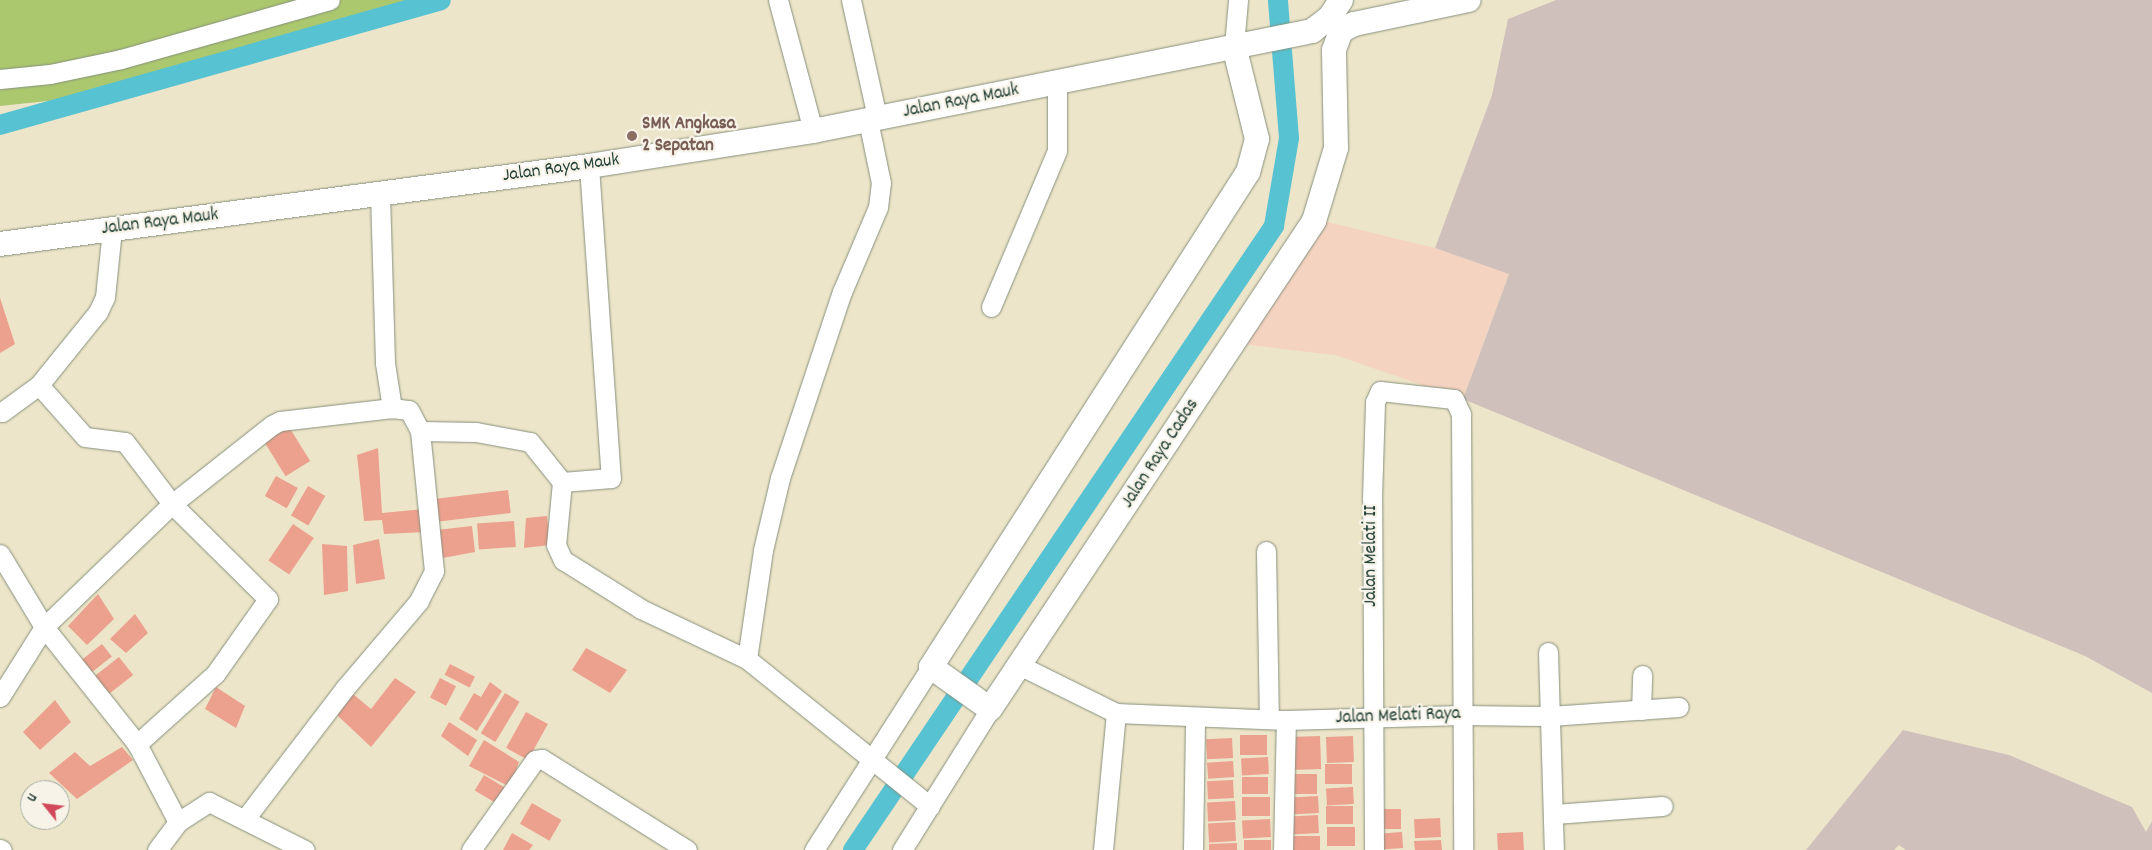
<!DOCTYPE html>
<style>
body{margin:0}
#map{position:relative;width:2152px;height:850px;overflow:hidden;background:#ede5c9;font-family:Dekko,sans-serif}
div>[style]{position:absolute}
.built>*{inset:0;background:#f4d3c0}
.industrial>*{inset:0;background:#d0c0bc}
.green>*{inset:0;background:#acc86e}
.canal>*{height:20px;margin:-10px;padding:0 10px;transform-origin:10px;border-radius:10px;background:#57c2d2}
.building>*{inset:0;background:#eca08e;transform-origin:0 0}
.roads{filter:drop-shadow(0 0 1px #86917e) drop-shadow(0 0 1px #86917e)}
.minor>*{height:19px;margin:-9.5px;padding:0 9.5px;transform-origin:9.5px;border-radius:9.5px;background:#fff}
.major>*{height:24px;margin:-12px;padding:0 12px;transform-origin:12px;border-radius:12px;background:#fff}
.dots>*{width:14px;height:14px;translate:-50% -50%;box-sizing:border-box;border:2px solid #f7f3e8;border-radius:50%}
span{translate:-50% -50%;white-space:nowrap;text-align:center;line-height:1.15;-webkit-text-stroke:4.5px #f7f3e8;paint-order:stroke}
.street-label{font-size:19px;color:#1f3d34}
.education-label{font-size:19px;color:#785e54;font-weight:700}
.left{translate:0 -50%;text-align:left}
.north{position:absolute;left:20px;top:780px;width:50px;height:50px;box-sizing:border-box;background:#f7f3e8;border:1px solid #a1aaa0;border-radius:50%;rotate:299deg;font-size:14px;font-weight:700;line-height:20px;text-align:center;color:#1f3d34}
.north::after{content:'';display:block;margin:auto;width:18px;height:22px;background:#d1495b;clip-path:polygon(50% 0,100% 100%,50% 72%,0 100%)}
</style>
<div id="map">
<div class="built">
<div style="clip-path:polygon(1307px 217px,1435px 248px,1509px 273px,1463px 399px,1335px 355px,1224px 342px)"></div>
</div>
<div class="industrial">
<div style="clip-path:polygon(1556px 0,2152px 0,2152px 693px,2085px 656px,1463px 399px,1509px 274px,1435px 248px,1492px 95px,1508px 19px)"></div>
<div style="clip-path:polygon(1903px 730px,2009px 755px,2132px 807px,2146px 832px,2152px 821px,2152px 850px,1906px 850px,1899px 845px,1894px 850px,1806px 850px)"></div>
</div>
<div class="green">
<div style="clip-path:polygon(0 0,425px 0,76px 98px,0 106px)"></div>
</div>
<div class="canal">
<div style="left:0;top:125px;width:458px;rotate:-15.8deg"></div>
<div style="left:853px;top:850px;width:753px;rotate:-55.99deg"></div>
<div style="left:1274px;top:226px;width:89px;rotate:-80.3deg"></div>
<div style="left:1289px;top:138px;width:138px;rotate:-94.6deg"></div>
</div>
<div class="building">
<div style="clip-path:polygon(0 298px,15px 344px,0 353px)"></div>
<div style="left:289px;top:427px;width:40px;height:29px;rotate:58deg"></div>
<div style="clip-path:polygon(378px 448px,382px 513px,424px 509px,425px 532px,384px 534px,382px 520px,364px 521px,357px 455px)"></div>
<div style="left:276px;top:476px;width:25px;height:23px;rotate:29deg"></div>
<div style="left:308px;top:486px;width:20px;height:34px;rotate:30deg"></div>
<div style="left:508px;top:490px;width:23px;height:72px;rotate:83deg"></div>
<div style="clip-path:polygon(547px 516px,550px 545px,524px 548px,526px 518px)"></div>
<div style="left:514px;top:521px;width:26px;height:37px;rotate:86deg"></div>
<div style="left:293px;top:524px;width:25px;height:44px;rotate:34deg"></div>
<div style="clip-path:polygon(472px 526px,475px 552px,437px 559px,436px 530px)"></div>
<div style="clip-path:polygon(379px 539px,385px 579px,356px 584px,353px 545px)"></div>
<div style="clip-path:polygon(322px 544px,347px 546px,348px 591px,324px 595px)"></div>
<div style="clip-path:polygon(98px 594px,114px 619px,87px 645px,68px 626px)"></div>
<div style="clip-path:polygon(135px 614px,148px 633px,126px 653px,110px 639px)"></div>
<div style="left:102px;top:644px;width:16px;height:33px;rotate:52deg"></div>
<div style="clip-path:polygon(586px 648px,627px 670px,610px 693px,572px 670px)"></div>
<div style="left:119px;top:657px;width:23px;height:34px;rotate:52deg"></div>
<div style="left:450px;top:664px;width:28px;height:12px;rotate:27deg"></div>
<div style="clip-path:polygon(395px 678px,416px 692px,371px 747px,337px 715px,353px 694px,371px 709px)"></div>
<div style="left:440px;top:678px;width:18px;height:22px;rotate:27deg"></div>
<div style="clip-path:polygon(490px 682px,502px 691px,477px 731px,459px 719px,474px 693px,481px 697px)"></div>
<div style="clip-path:polygon(216px 687px,245px 706px,236px 728px,205px 709px)"></div>
<div style="left:505px;top:693px;width:17px;height:47px;rotate:31deg"></div>
<div style="clip-path:polygon(55px 700px,71px 722px,40px 750px,23px 732px)"></div>
<div style="left:526px;top:712px;width:25px;height:41px;rotate:29deg"></div>
<div style="clip-path:polygon(449px 722px,477px 740px,468px 756px,441px 736px)"></div>
<div style="left:1267px;top:735px;width:20px;height:27px;rotate:90deg"></div>
<div style="left:1320px;top:736px;width:33px;height:30px;rotate:88deg"></div>
<div style="left:1353px;top:736px;width:26px;height:27px;rotate:88deg"></div>
<div style="left:1232px;top:738px;width:20px;height:26px;rotate:87deg"></div>
<div style="clip-path:polygon(484px 740px,519px 762px,510px 787px,469px 766px)"></div>
<div style="clip-path:polygon(122px 747px,133px 760px,77px 799px,49px 773px,75px 752px,90px 766px)"></div>
<div style="left:1268px;top:757px;width:17px;height:27px;rotate:87deg"></div>
<div style="left:1233px;top:761px;width:16px;height:26px;rotate:86deg"></div>
<div style="left:1352px;top:764px;width:20px;height:27px;rotate:90deg"></div>
<div style="left:1290px;top:774px;width:27px;height:20px"></div>
<div style="left:484px;top:775px;width:26px;height:18px;rotate:31deg"></div>
<div style="left:1268px;top:777px;width:17px;height:26px;rotate:90deg"></div>
<div style="left:1233px;top:780px;width:18px;height:26px;rotate:87deg"></div>
<div style="left:1353px;top:787px;width:17px;height:27px;rotate:87deg"></div>
<div style="left:1318px;top:796px;width:17px;height:27px;rotate:87deg"></div>
<div style="left:1270px;top:797px;width:19px;height:28px;rotate:90deg"></div>
<div style="left:1235px;top:801px;width:19px;height:28px;rotate:87deg"></div>
<div style="left:532px;top:803px;width:34px;height:24px;rotate:30deg"></div>
<div style="left:1353px;top:806px;width:18px;height:27px;rotate:90deg"></div>
<div style="left:1401px;top:809px;width:20px;height:27px;rotate:90deg"></div>
<div style="left:1318px;top:815px;width:18px;height:27px;rotate:87deg"></div>
<div style="left:1440px;top:818px;width:19px;height:26px;rotate:87deg"></div>
<div style="left:1270px;top:819px;width:18px;height:28px;rotate:87deg"></div>
<div style="left:1235px;top:822px;width:19px;height:27px;rotate:87deg"></div>
<div style="left:1355px;top:827px;width:19px;height:28px;rotate:90deg"></div>
<div style="left:1402px;top:832px;width:16px;height:27px;rotate:86deg"></div>
<div style="left:1523px;top:832px;width:18px;height:26px;rotate:87deg"></div>
<div style="clip-path:polygon(512px 833px,533px 845px,529px 850px,503px 850px)"></div>
<div style="left:1320px;top:836px;width:14px;height:28px;rotate:90deg"></div>
<div style="left:1271px;top:840px;width:10px;height:27px;rotate:90deg"></div>
<div style="clip-path:polygon(1441px 840px,1442px 850px,1415px 850px,1414px 841px)"></div>
<div style="clip-path:polygon(1237px 843px,1237px 850px,1209px 850px,1209px 844px)"></div>
</div>
<div class="roads">
<div class="minor">
<div style="left:778px;top:0;width:136px;rotate:75deg"></div>
<div style="left:851px;top:0;width:120px;rotate:77.5deg"></div>
<div style="left:1234px;top:46px;width:46px;rotate:-85deg"></div>
<div style="left:0;top:79px;width:50px;rotate:-5.7deg"></div>
<div style="left:50px;top:74px;width:73px;rotate:-11.9deg"></div>
<div style="left:121px;top:59px;width:217px;rotate:-15.8deg"></div>
<div style="left:589px;top:166px;width:313px;rotate:86deg"></div>
<div style="left:611px;top:478px;width:49px;rotate:175.3deg"></div>
<div style="left:562px;top:482px;width:63px;rotate:95.4deg"></div>
<div style="left:556px;top:545px;width:17px;rotate:65deg"></div>
<div style="left:563px;top:560px;width:92px;rotate:32.1deg"></div>
<div style="left:641px;top:609px;width:117px;rotate:25.3deg"></div>
<div style="left:747px;top:659px;width:235px;rotate:38.8deg"></div>
<div style="left:380px;top:194px;width:169px;rotate:88.3deg"></div>
<div style="left:385px;top:363px;width:46px;rotate:81.2deg"></div>
<div style="left:991px;top:307px;width:169px;rotate:-67.1deg"></div>
<div style="left:1057px;top:151px;width:68px;rotate:-90deg"></div>
<div style="left:39px;top:385px;width:69px;rotate:48.5deg"></div>
<div style="left:85px;top:437px;width:40px;rotate:7.1deg"></div>
<div style="left:125px;top:442px;width:78px;rotate:52.8deg"></div>
<div style="left:172px;top:504px;width:135px;rotate:44.7deg"></div>
<div style="left:268px;top:599px;width:92px;rotate:125.2deg"></div>
<div style="left:215px;top:674px;width:105px;rotate:138.1deg"></div>
<div style="left:2px;top:412px;width:46px;rotate:-36.1deg"></div>
<div style="left:39px;top:385px;width:94px;rotate:-51.1deg"></div>
<div style="left:98px;top:312px;width:17px;rotate:-65deg"></div>
<div style="left:105px;top:297px;width:68px;rotate:-84.1deg"></div>
<div style="left:420px;top:431px;width:56px;rotate:1deg"></div>
<div style="left:476px;top:432px;width:55px;rotate:10.5deg"></div>
<div style="left:530px;top:442px;width:51px;rotate:51.3deg"></div>
<div style="left:1266px;top:551px;width:168px;rotate:89deg"></div>
<div style="left:0;top:554px;width:85px;rotate:58.9deg"></div>
<div style="left:44px;top:627px;width:149px;rotate:51.5deg"></div>
<div style="left:137px;top:744px;width:88px;rotate:62.3deg"></div>
<div style="left:1548px;top:652px;width:198px;rotate:88.3deg"></div>
<div style="left:747px;top:659px;width:110px;rotate:-81.6deg"></div>
<div style="left:763px;top:550px;width:74px;rotate:-76.7deg"></div>
<div style="left:780px;top:478px;width:196px;rotate:-71.6deg"></div>
<div style="left:842px;top:292px;width:92px;rotate:-67deg"></div>
<div style="left:878px;top:207px;width:24px;rotate:-83deg"></div>
<div style="left:881px;top:183px;width:64px;rotate:-101.7deg"></div>
<div style="left:1021px;top:666px;width:106px;rotate:26.3deg"></div>
<div style="left:1116px;top:713px;width:170px;rotate:2.4deg"></div>
<div style="left:1286px;top:720px;width:176px;rotate:-1.6deg"></div>
<div style="left:1462px;top:715px;width:88px;rotate:0.7deg"></div>
<div style="left:1550px;top:716px;width:129px;rotate:-4deg"></div>
<div style="left:0;top:697px;width:83px;rotate:-57.8deg"></div>
<div style="left:44px;top:627px;width:178px;rotate:-43.9deg"></div>
<div style="left:172px;top:504px;width:127px;rotate:-38.3deg"></div>
<div style="left:272px;top:425px;width:9px;rotate:-27deg"></div>
<div style="left:280px;top:421px;width:113px;rotate:-6.6deg"></div>
<div style="left:392px;top:408px;width:17px;rotate:7deg"></div>
<div style="left:409px;top:410px;width:24px;rotate:62deg"></div>
<div style="left:420px;top:431px;width:141px;rotate:84.3deg"></div>
<div style="left:434px;top:571px;width:34px;rotate:117deg"></div>
<div style="left:419px;top:601px;width:114px;rotate:130.4deg"></div>
<div style="left:345px;top:688px;width:165px;rotate:127.4deg"></div>
<div style="left:1641px;top:710px;width:35px;rotate:-88deg"></div>
<div style="left:1554px;top:814px;width:109px;rotate:-4.2deg"></div>
<div style="left:0;top:849px;width:2px;rotate:27deg"></div>
<div style="left:157px;top:850px;width:35px;rotate:-53deg"></div>
<div style="left:178px;top:822px;width:37px;rotate:-33deg"></div>
<div style="left:209px;top:802px;width:107px;rotate:26.6deg"></div>
<div style="left:471px;top:850px;width:110px;rotate:-54.6deg"></div>
<div style="left:535px;top:760px;width:7px;rotate:-8deg"></div>
<div style="left:542px;top:759px;width:171px;rotate:32.1deg"></div>
<div style="left:814px;top:850px;width:217px;rotate:-57.4deg"></div>
<div style="left:902px;top:850px;width:166px;rotate:-58deg"></div>
<div style="left:1103px;top:850px;width:138px;rotate:-84.6deg"></div>
<div style="left:1193px;top:850px;width:133px;rotate:-89.1deg"></div>
<div style="left:1283px;top:850px;width:130px;rotate:-88.7deg"></div>
<div style="left:1374px;top:850px;width:352px;rotate:-90.3deg"></div>
<div style="left:1372px;top:498px;width:96px;rotate:-88.2deg"></div>
<div style="left:1375px;top:402px;width:12px;rotate:-66deg"></div>
<div style="left:1380px;top:391px;width:74px;rotate:6.2deg"></div>
<div style="left:1454px;top:399px;width:17px;rotate:65deg"></div>
<div style="left:1461px;top:414px;width:436px;rotate:89.7deg"></div>
</div>
<div class="major">
<div style="left:1234px;top:46px;width:96px;rotate:76.1deg"></div>
<div style="left:1257px;top:139px;width:34px;rotate:105deg"></div>
<div style="left:1248px;top:172px;width:588px;rotate:122.64deg"></div>
<div style="left:931px;top:667px;width:72px;rotate:35.4deg"></div>
<div style="left:990px;top:709px;width:586px;rotate:-56.42deg"></div>
<div style="left:1314px;top:221px;width:76px;rotate:-73.2deg"></div>
<div style="left:1336px;top:148px;width:98px;rotate:-91.2deg"></div>
<div style="left:1334px;top:50px;width:20px;rotate:-70deg"></div>
<div style="left:1341px;top:31px;width:15px;rotate:-28deg"></div>
<div style="left:1354px;top:24px;width:117px;rotate:-11.8deg"></div>
<div style="left:0;top:244px;width:594px;rotate:-7.54deg"></div>
<div style="left:589px;top:166px;width:227px;rotate:-8.9deg"></div>
<div style="left:813px;top:131px;width:509px;rotate:-11.33deg"></div>
<div style="left:1312px;top:31px;width:23px;rotate:-38deg"></div>
<div style="left:1330px;top:17px;width:20px;rotate:-57deg"></div>
</div>
</div>
<div class="dots">
<div style="left:632px;top:136px;background:#8d6e63"></div>
</div>
<div class="street-label">
<span style="left:961px;top:102px;rotate:-11deg">Jalan Raya Mauk</span>
<span style="left:561px;top:169px;rotate:-8deg">Jalan Raya Mauk</span>
<span style="left:160px;top:223px;rotate:-7deg">Jalan Raya Mauk</span>
<span style="left:1161px;top:454px;rotate:-57deg">Jalan Raya Cadas</span>
<span style="left:1372px;top:556px;rotate:-90deg">Jalan Melati II</span>
<span style="left:1398px;top:717px;rotate:-2deg">Jalan Melati Raya</span>
</div>
<div class="education-label">
<span class="left" style="left:642px;top:136px">SMK Angkasa<br>2 Sepatan</span>
</div>
<div class="north">U</div>
</div>
